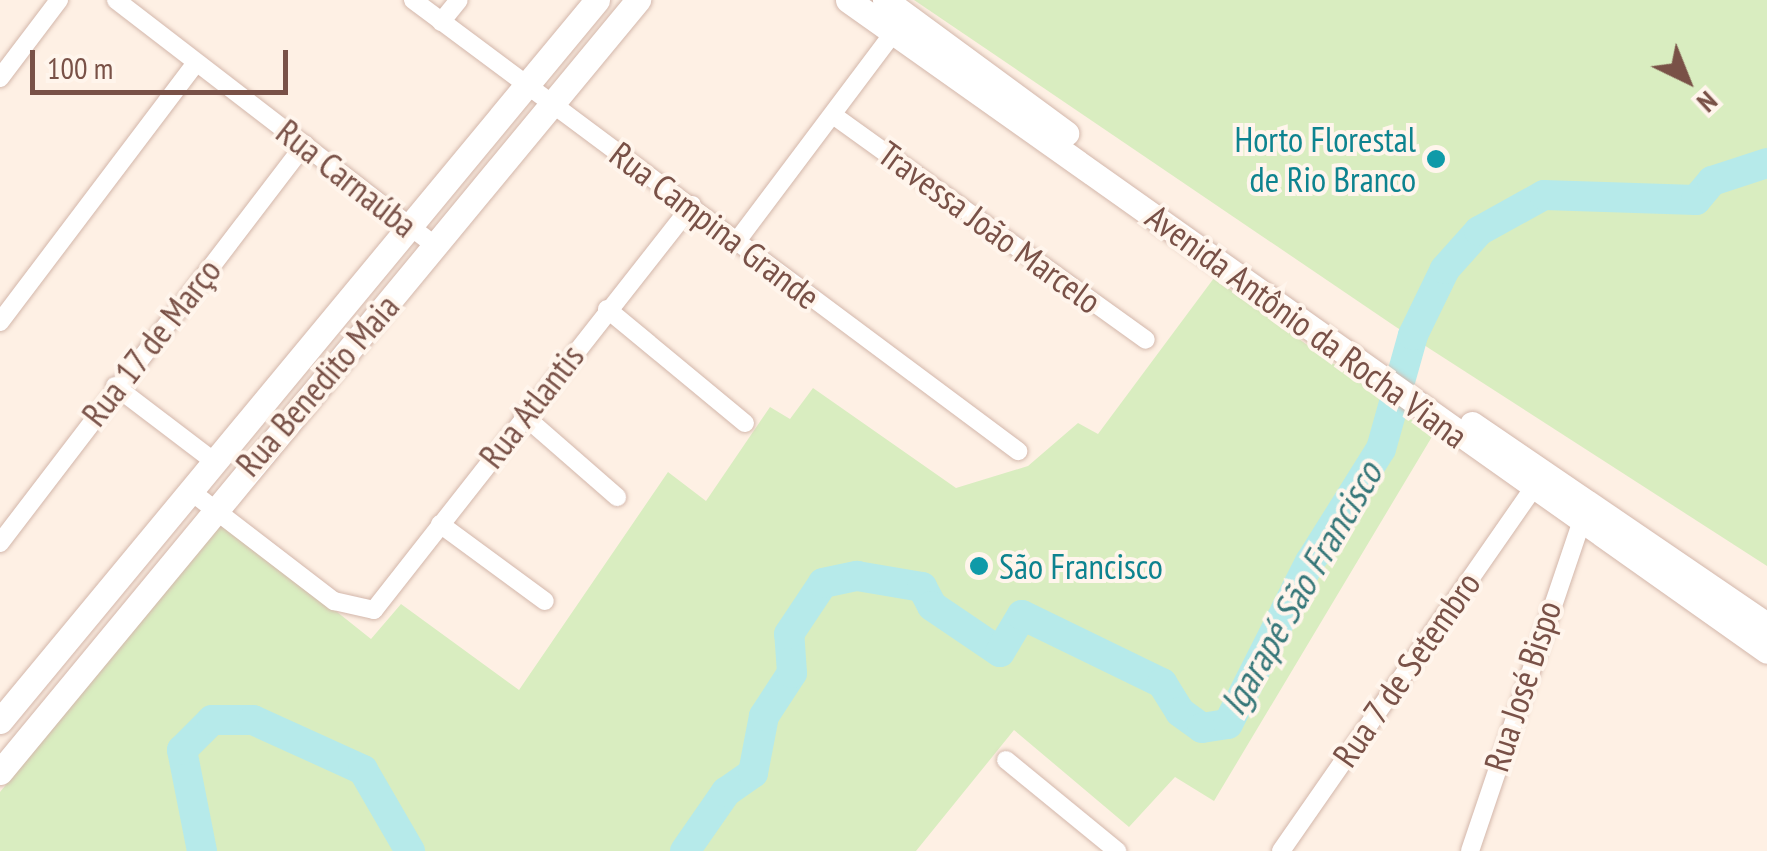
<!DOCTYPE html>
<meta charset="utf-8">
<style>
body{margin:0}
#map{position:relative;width:1767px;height:851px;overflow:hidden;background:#fef0e4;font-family:"PT Sans Narrow",sans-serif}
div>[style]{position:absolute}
.green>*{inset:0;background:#d9edc0}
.river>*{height:30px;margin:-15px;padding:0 15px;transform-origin:15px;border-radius:15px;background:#b6eaea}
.roads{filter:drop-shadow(0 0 2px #d3b7ab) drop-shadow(0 0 2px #d3b7ab)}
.street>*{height:18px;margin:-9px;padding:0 9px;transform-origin:9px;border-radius:9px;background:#fff}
.secondary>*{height:25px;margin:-12.5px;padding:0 12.5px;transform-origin:12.5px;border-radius:12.5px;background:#fff}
.dots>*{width:28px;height:28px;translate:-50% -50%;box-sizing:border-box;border:5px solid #fff5ec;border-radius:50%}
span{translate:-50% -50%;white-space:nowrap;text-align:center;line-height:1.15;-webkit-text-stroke:8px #fff5ec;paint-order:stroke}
.culture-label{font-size:35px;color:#0d838f}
.right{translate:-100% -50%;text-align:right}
.left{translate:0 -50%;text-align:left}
.street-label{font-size:35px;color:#795147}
.water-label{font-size:38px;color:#367779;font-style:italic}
.north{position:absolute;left:1637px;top:30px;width:100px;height:100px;-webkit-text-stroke:8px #fff5ec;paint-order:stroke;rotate:137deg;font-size:28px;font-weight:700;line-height:40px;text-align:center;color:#795147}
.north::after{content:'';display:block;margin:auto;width:35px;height:45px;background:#795147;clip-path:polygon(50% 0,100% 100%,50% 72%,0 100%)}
.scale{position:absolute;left:30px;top:50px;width:258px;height:45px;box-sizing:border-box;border:5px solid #795147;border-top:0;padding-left:12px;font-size:30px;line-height:35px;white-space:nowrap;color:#795147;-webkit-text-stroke:8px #fff5ec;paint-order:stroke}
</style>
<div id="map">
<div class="green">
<div style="clip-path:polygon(914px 0,1767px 0,1767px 566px,1396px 327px)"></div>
<div style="clip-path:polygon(1214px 278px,1433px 435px,1214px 801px,1175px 777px,1129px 827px,1014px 730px,916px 851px,0 851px,0 792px,223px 521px,371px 639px,401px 604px,519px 690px,668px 472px,706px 501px,770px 407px,790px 419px,813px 388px,956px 488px,1028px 466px,1078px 423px,1098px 434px)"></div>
</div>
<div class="river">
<div style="left:202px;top:851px;width:103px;rotate:-101.2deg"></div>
<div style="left:182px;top:750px;width:42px;rotate:-45deg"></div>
<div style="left:212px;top:720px;width:41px"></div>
<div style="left:253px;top:720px;width:121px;rotate:24.4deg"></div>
<div style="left:363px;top:770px;width:94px;rotate:59.9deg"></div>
<div style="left:685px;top:851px;width:72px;rotate:-55.2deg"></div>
<div style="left:726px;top:792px;width:33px;rotate:-35deg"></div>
<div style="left:753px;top:773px;width:58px;rotate:-79.1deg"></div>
<div style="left:764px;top:716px;width:51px;rotate:-56.9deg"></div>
<div style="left:792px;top:673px;width:39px;rotate:-94deg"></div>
<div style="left:789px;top:634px;width:61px;rotate:-56.3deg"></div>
<div style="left:823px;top:583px;width:35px;rotate:-12deg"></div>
<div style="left:857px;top:576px;width:66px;rotate:9.6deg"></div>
<div style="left:922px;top:587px;width:21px;rotate:62deg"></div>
<div style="left:932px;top:606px;width:82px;rotate:34.1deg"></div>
<div style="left:1000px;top:652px;width:43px;rotate:-59.3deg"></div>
<div style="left:1022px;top:615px;width:156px;rotate:25.9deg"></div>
<div style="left:1162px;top:683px;width:34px;rotate:58deg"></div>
<div style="left:1180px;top:712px;width:27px;rotate:36deg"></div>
<div style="left:1202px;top:728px;width:26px;rotate:-9deg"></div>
<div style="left:1228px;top:724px;width:182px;rotate:-63.2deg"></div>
<div style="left:1310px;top:562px;width:133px;rotate:-57.9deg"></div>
<div style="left:1381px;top:449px;width:118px;rotate:-74.3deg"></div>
<div style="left:1413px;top:335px;width:73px;rotate:-64.1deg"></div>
<div style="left:1445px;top:269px;width:51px;rotate:-48.2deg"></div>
<div style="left:1479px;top:231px;width:74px;rotate:-29deg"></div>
<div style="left:1544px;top:195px;width:152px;rotate:1.9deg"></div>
<div style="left:1696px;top:200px;width:25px;rotate:-50deg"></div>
<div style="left:1712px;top:181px;width:58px;rotate:-18.1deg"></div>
</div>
<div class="roads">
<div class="street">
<div style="left:116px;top:0;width:404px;rotate:37.6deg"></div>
<div style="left:413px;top:0;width:755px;rotate:36.7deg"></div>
<div style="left:441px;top:22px;width:28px;rotate:-51deg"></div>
<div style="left:0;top:78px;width:98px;rotate:-52.9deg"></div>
<div style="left:833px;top:115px;width:385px;rotate:35.7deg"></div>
<div style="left:737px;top:241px;width:261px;rotate:-53.1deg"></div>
<div style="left:607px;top:309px;width:179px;rotate:39.6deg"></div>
<div style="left:0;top:322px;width:325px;rotate:-52.9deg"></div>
<div style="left:115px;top:386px;width:127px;rotate:37.3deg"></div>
<div style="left:523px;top:415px;width:125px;rotate:41.1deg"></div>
<div style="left:193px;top:493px;width:178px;rotate:37.5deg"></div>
<div style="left:334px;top:601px;width:41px;rotate:12.7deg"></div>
<div style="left:374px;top:610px;width:515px;rotate:-51.86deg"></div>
<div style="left:440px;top:524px;width:130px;rotate:36.3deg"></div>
<div style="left:0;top:543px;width:502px;rotate:-52.61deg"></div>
<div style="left:1006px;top:760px;width:144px;rotate:39.3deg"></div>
<div style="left:1281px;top:851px;width:442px;rotate:-55.2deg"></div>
<div style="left:1470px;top:851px;width:346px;rotate:-71.3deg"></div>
</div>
<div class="secondary">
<div style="left:848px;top:0;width:1126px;rotate:35.31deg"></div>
<div style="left:885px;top:0;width:225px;rotate:36.3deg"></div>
<div style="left:1472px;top:424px;width:357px;rotate:34.3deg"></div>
<div style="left:0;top:721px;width:936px;rotate:-50.37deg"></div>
<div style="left:0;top:772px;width:1002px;rotate:-50.43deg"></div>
</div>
</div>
<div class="dots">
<div style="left:1436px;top:159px;background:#0f9aa8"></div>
<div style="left:979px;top:566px;background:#0f9aa8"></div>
</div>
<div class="culture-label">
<span class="right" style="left:1416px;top:159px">Horto Florestal<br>de Rio Branco</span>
<span class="left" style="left:999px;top:566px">São Francisco</span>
</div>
<div class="street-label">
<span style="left:347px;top:178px;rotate:38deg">Rua Carnaúba</span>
<span style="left:715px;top:225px;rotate:37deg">Rua Campina Grande</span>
<span style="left:990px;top:227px;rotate:36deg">Travessa João Marcelo</span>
<span style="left:1307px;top:326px;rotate:36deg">Avenida Antônio da Rocha Viana</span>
<span style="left:151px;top:342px;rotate:-52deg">Rua 17 de Março</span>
<span style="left:317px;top:385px;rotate:-49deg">Rua Benedito Maia</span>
<span style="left:531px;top:406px;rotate:-52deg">Rua Atlantis</span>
<span style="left:1406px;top:669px;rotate:-55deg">Rua 7 de Setembro</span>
<span style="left:1522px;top:686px;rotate:-72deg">Rua José Bispo</span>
</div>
<div class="water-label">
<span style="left:1300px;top:588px;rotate:-60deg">Igarapé São Francisco</span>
</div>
<div class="north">N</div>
<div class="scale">100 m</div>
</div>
